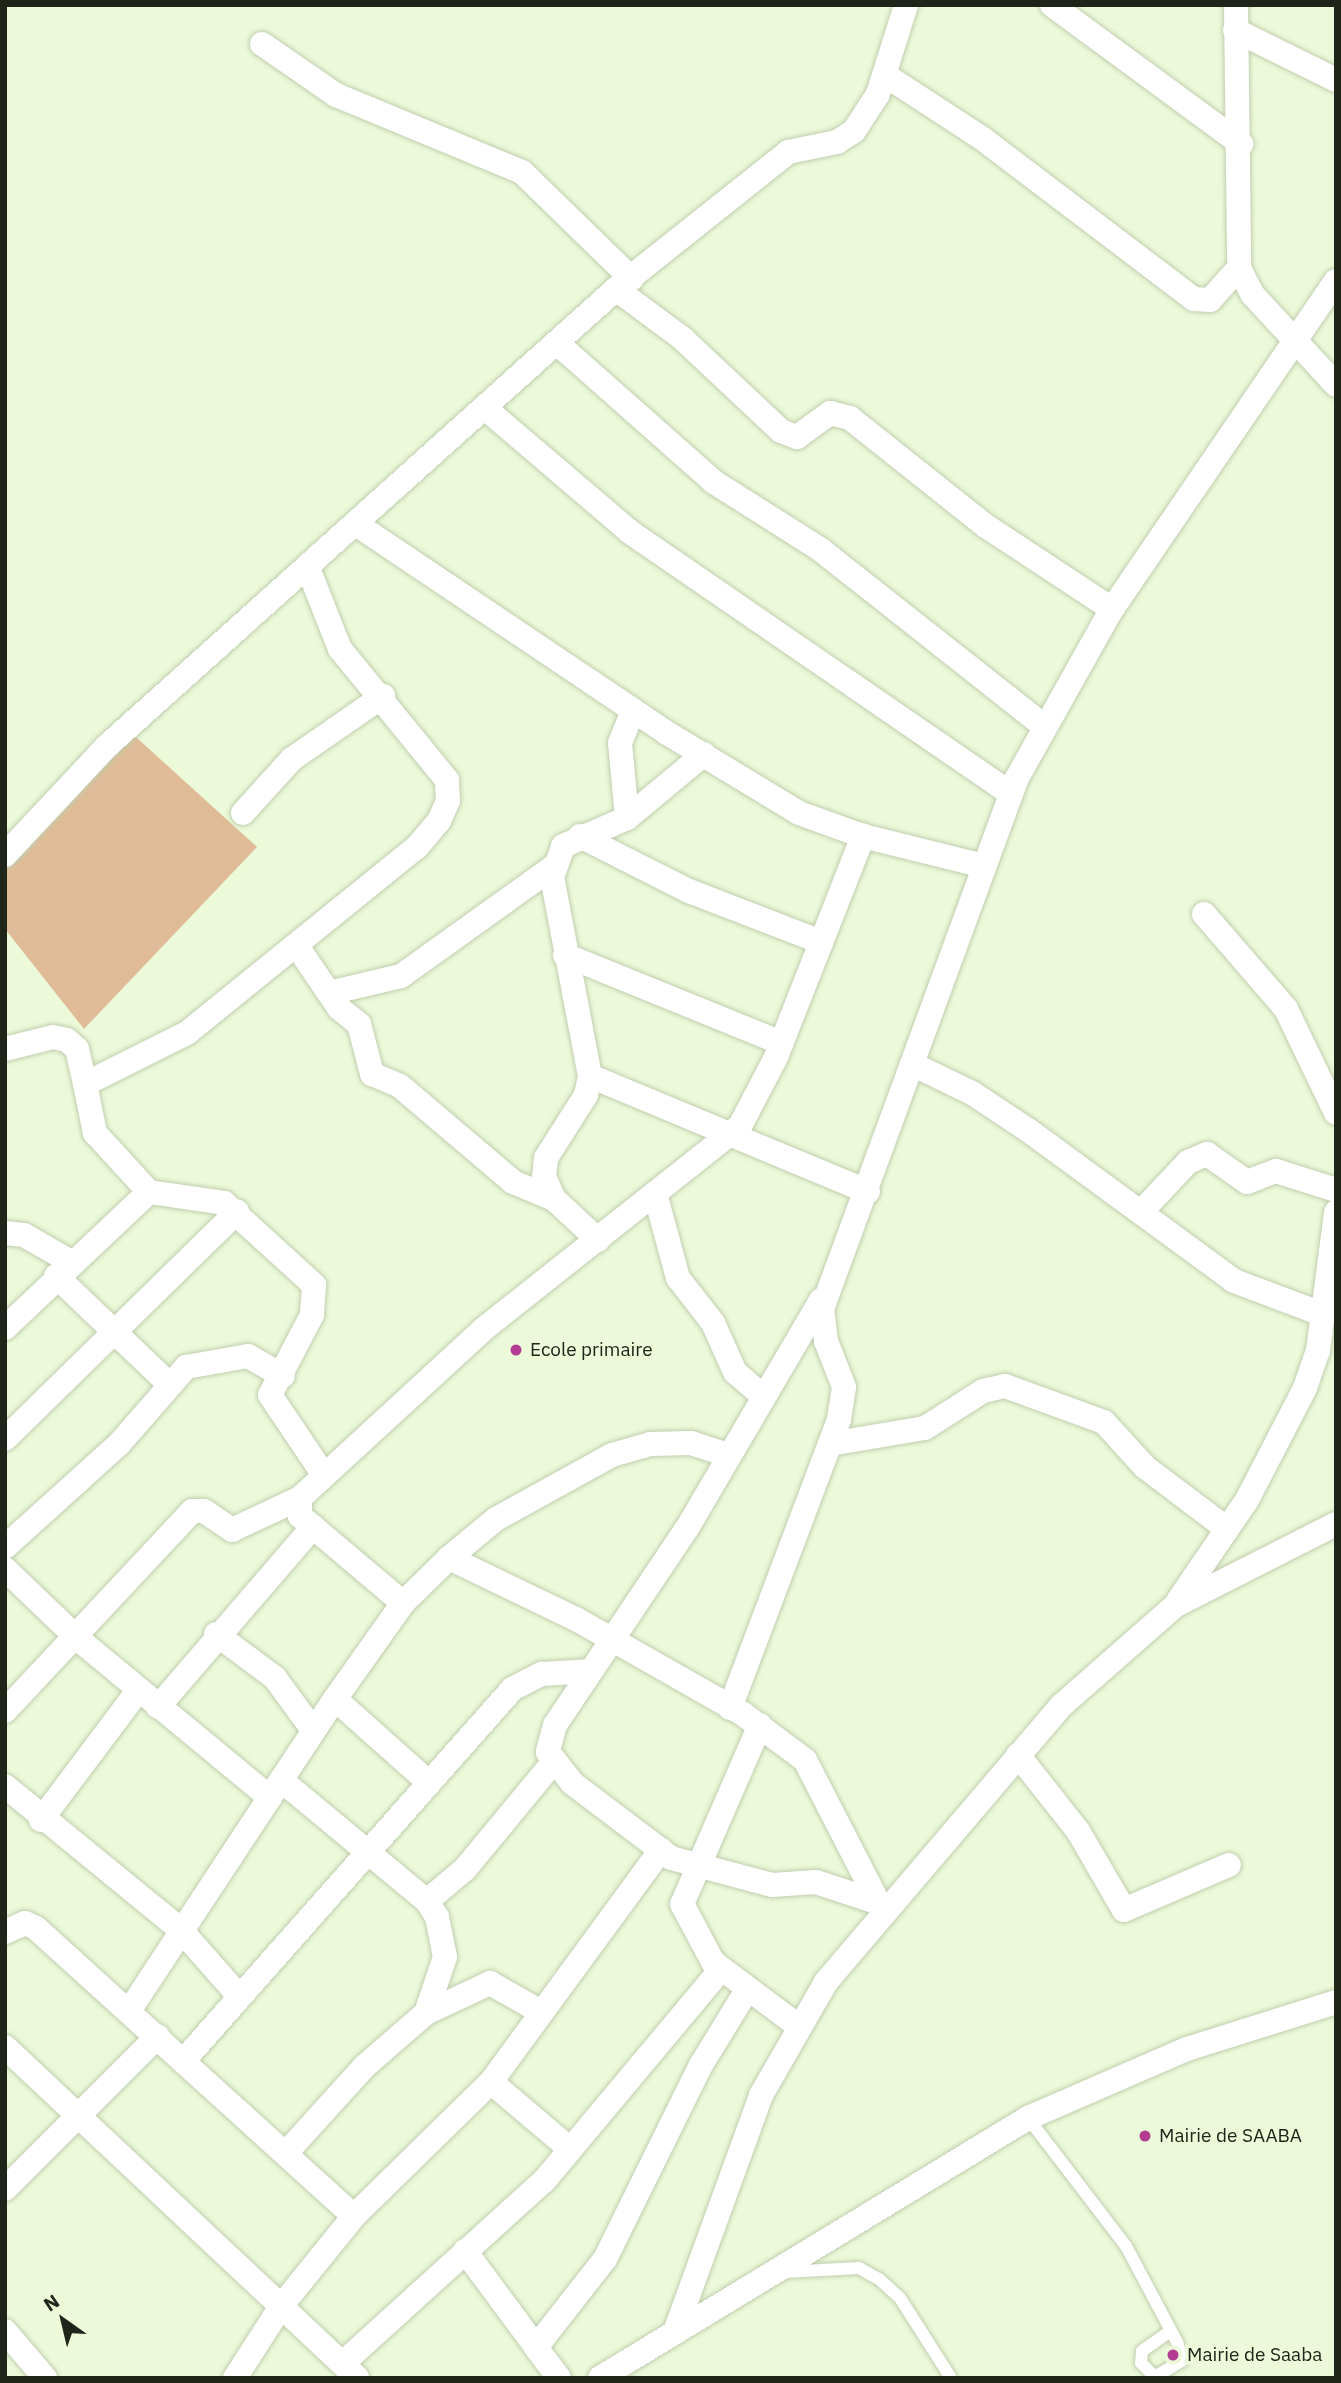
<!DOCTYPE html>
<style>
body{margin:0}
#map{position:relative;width:1341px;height:2383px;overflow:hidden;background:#ecfada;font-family:"IBM Plex Sans",sans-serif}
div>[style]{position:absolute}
.forest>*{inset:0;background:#dfbc97}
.roads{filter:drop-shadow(0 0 2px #c0ceaf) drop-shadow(0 0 2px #c0ceaf)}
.service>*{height:12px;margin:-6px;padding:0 6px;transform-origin:6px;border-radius:6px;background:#fff}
.minor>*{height:24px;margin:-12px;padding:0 12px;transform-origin:12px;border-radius:12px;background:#fff}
.dots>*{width:19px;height:19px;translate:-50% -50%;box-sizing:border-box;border:4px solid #ecfada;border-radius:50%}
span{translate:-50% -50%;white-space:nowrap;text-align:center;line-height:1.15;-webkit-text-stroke:7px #ecfada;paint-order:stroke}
.poi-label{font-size:19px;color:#20251a}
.left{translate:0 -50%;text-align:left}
.frame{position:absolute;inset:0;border:7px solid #20251a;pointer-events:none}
.north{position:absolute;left:28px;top:2285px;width:70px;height:70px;-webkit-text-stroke:5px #ecfada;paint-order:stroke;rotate:326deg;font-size:19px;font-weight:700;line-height:28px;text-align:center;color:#20251a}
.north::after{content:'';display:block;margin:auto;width:24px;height:32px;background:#20251a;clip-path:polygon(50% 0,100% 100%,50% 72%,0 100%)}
</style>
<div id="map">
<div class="forest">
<div style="clip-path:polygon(126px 728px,257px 847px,84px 1029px,5px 929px,5px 855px)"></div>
</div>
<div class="roads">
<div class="service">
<div style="left:1028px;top:2118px;width:161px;rotate:52.6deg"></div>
<div style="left:1126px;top:2246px;width:109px;rotate:62deg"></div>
<div style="left:1177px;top:2342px;width:19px;rotate:72deg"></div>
<div style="left:1183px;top:2360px;width:33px;rotate:149deg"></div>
<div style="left:1155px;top:2377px;width:20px;rotate:-135deg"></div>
<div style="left:1141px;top:2363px;width:12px;rotate:-85deg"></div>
<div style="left:1142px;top:2351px;width:35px;rotate:-35deg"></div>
<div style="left:785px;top:2272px;width:74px;rotate:-3.1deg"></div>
<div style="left:859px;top:2268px;width:23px;rotate:29deg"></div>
<div style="left:879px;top:2279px;width:28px;rotate:42deg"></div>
<div style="left:900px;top:2298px;width:95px;rotate:57.5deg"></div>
</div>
<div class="minor">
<div style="left:1052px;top:5px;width:235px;rotate:36.3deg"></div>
<div style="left:1236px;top:5px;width:263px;rotate:89.3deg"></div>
<div style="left:1239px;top:268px;width:30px;rotate:63deg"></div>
<div style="left:1253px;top:295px;width:122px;rotate:47.3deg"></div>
<div style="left:1235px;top:30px;width:113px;rotate:26.3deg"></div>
<div style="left:262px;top:44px;width:90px;rotate:34.6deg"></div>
<div style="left:336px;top:95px;width:201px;rotate:22.5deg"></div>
<div style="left:522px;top:172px;width:153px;rotate:44.2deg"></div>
<div style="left:885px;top:75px;width:117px;rotate:33.1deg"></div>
<div style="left:983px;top:139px;width:265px;rotate:37.2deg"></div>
<div style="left:1194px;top:299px;width:16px;rotate:4deg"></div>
<div style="left:1210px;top:300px;width:43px;rotate:-47.8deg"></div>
<div style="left:616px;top:289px;width:84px;rotate:36.7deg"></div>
<div style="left:683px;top:339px;width:134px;rotate:43.2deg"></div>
<div style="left:781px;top:431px;width:17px;rotate:21deg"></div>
<div style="left:797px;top:437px;width:41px;rotate:-36deg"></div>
<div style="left:830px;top:413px;width:21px;rotate:14deg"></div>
<div style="left:850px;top:418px;width:174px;rotate:38.5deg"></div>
<div style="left:986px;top:526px;width:151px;rotate:33.4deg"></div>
<div style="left:557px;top:343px;width:210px;rotate:41.5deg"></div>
<div style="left:714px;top:482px;width:127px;rotate:32.4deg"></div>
<div style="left:821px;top:550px;width:284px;rotate:38.3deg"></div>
<div style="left:486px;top:409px;width:189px;rotate:40.5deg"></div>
<div style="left:630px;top:532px;width:462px;rotate:34.5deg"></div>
<div style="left:356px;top:524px;width:375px;rotate:33.9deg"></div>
<div style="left:667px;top:733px;width:154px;rotate:31.2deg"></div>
<div style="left:799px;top:813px;width:68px;rotate:19.8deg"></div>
<div style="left:243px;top:813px;width:73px;rotate:-47.8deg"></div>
<div style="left:292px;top:759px;width:111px;rotate:-34.7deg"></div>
<div style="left:627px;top:818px;width:75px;rotate:-95.3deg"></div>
<div style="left:620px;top:743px;width:35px;rotate:-68deg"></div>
<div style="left:580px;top:836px;width:122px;rotate:26.8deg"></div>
<div style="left:689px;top:891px;width:142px;rotate:21.1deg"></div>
<div style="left:5px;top:855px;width:149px;rotate:-46.9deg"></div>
<div style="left:107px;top:746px;width:684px;rotate:-41.92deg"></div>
<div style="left:616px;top:289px;width:220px;rotate:-38.5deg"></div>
<div style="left:788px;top:152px;width:50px;rotate:-11.5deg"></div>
<div style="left:837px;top:142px;width:20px;rotate:-33deg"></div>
<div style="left:854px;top:131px;width:44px;rotate:-57deg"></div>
<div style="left:878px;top:94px;width:93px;rotate:-72.5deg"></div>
<div style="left:1204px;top:914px;width:125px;rotate:49.2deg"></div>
<div style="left:1286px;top:1009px;width:115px;rotate:64.3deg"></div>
<div style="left:297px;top:946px;width:75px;rotate:55.9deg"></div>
<div style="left:339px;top:1008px;width:26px;rotate:39deg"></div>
<div style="left:359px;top:1024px;width:52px;rotate:75.4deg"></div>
<div style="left:372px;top:1074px;width:30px;rotate:23deg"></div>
<div style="left:400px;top:1086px;width:148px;rotate:40.3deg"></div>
<div style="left:513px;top:1182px;width:44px;rotate:22.5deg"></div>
<div style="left:565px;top:955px;width:234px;rotate:22.1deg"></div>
<div style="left:329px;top:993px;width:74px;rotate:-13.3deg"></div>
<div style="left:401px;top:976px;width:191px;rotate:-35.6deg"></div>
<div style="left:5px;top:1049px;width:49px;rotate:-14deg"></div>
<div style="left:53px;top:1037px;width:14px;rotate:12deg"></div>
<div style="left:67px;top:1040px;width:13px;rotate:42deg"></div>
<div style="left:77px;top:1049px;width:36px;rotate:77deg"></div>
<div style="left:85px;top:1084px;width:114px;rotate:-26.6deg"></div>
<div style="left:187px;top:1033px;width:296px;rotate:-39deg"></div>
<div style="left:417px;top:847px;width:34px;rotate:-50deg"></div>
<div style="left:439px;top:821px;width:22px;rotate:-66deg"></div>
<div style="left:448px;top:801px;width:21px;rotate:-93deg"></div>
<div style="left:447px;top:780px;width:169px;rotate:-129.2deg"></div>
<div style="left:340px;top:649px;width:87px;rotate:-111.6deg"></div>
<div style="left:912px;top:1064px;width:67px;rotate:25.8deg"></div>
<div style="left:972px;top:1093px;width:67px;rotate:33.5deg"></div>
<div style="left:1028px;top:1130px;width:255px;rotate:36.2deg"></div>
<div style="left:1234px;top:1281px;width:94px;rotate:20.6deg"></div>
<div style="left:590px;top:1076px;width:301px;rotate:22.6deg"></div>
<div style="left:85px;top:1084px;width:50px;rotate:78.5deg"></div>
<div style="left:95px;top:1133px;width:80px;rotate:47.5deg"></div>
<div style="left:656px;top:1197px;width:84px;rotate:74.8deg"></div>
<div style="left:678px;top:1278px;width:57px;rotate:52.1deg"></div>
<div style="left:713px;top:1323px;width:54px;rotate:65.8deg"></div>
<div style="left:735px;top:1372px;width:37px;rotate:41deg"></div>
<div style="left:1142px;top:1211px;width:67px;rotate:-46.8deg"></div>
<div style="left:1188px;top:1162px;width:21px;rotate:-23deg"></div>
<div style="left:1207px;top:1154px;width:49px;rotate:35deg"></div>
<div style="left:1247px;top:1182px;width:31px;rotate:-21deg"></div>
<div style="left:1276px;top:1171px;width:63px;rotate:17.6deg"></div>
<div style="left:5px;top:1233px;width:19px;rotate:6deg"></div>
<div style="left:24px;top:1235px;width:54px;rotate:29.9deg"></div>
<div style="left:598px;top:1240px;width:60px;rotate:-137deg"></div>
<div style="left:554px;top:1199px;width:24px;rotate:-114deg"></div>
<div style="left:544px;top:1177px;width:19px;rotate:-84deg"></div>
<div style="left:546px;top:1158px;width:75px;rotate:-57.6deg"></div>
<div style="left:586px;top:1095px;width:19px;rotate:-78deg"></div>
<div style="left:590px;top:1076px;width:203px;rotate:-100.8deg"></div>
<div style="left:552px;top:877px;width:33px;rotate:-70deg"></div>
<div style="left:563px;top:846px;width:70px;rotate:-23.6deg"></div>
<div style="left:627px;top:818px;width:100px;rotate:-39.7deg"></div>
<div style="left:56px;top:1276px;width:158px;rotate:43.7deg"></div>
<div style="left:821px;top:1300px;width:264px;rotate:120.4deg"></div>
<div style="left:687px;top:1528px;width:237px;rotate:123.8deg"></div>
<div style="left:555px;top:1725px;width:28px;rotate:105deg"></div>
<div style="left:548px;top:1752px;width:39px;rotate:52deg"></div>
<div style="left:572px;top:1783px;width:124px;rotate:37.1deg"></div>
<div style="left:671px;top:1858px;width:105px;rotate:15deg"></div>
<div style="left:772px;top:1885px;width:44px;rotate:-3.9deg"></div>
<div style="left:816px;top:1882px;width:64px;rotate:18.2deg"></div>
<div style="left:5px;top:1328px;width:198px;rotate:-43.4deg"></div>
<div style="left:149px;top:1192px;width:76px;rotate:8.3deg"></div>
<div style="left:224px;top:1203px;width:122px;rotate:42.3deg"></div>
<div style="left:314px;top:1285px;width:30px;rotate:94deg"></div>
<div style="left:312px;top:1315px;width:90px;rotate:117.7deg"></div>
<div style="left:270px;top:1395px;width:97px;rotate:56deg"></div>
<div style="left:5px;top:1439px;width:325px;rotate:-44.4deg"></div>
<div style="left:830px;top:1444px;width:96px;rotate:-9.6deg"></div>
<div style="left:925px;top:1428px;width:69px;rotate:-32.5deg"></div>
<div style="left:983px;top:1391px;width:23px;rotate:-13deg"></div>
<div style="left:1005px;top:1386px;width:105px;rotate:20deg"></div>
<div style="left:1104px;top:1422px;width:61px;rotate:47.7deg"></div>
<div style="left:1145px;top:1467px;width:103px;rotate:37.1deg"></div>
<div style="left:5px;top:1547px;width:155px;rotate:-42.1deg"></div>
<div style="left:120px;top:1443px;width:101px;rotate:-49deg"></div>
<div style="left:186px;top:1367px;width:63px;rotate:-10.1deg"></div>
<div style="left:248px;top:1356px;width:40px;rotate:29.7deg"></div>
<div style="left:449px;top:1558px;width:141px;rotate:25.7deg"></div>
<div style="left:576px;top:1619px;width:192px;rotate:29.6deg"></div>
<div style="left:743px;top:1714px;width:77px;rotate:36.6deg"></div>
<div style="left:805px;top:1760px;width:169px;rotate:62.8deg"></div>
<div style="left:5px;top:1569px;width:101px;rotate:43.8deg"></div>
<div style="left:78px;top:1639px;width:249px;rotate:39.6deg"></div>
<div style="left:1178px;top:1601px;width:122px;rotate:-55.7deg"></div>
<div style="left:1247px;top:1500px;width:126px;rotate:-62.6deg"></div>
<div style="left:1305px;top:1388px;width:39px;rotate:-71deg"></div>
<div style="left:1318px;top:1351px;width:140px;rotate:-82.6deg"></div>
<div style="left:403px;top:1603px;width:135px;rotate:-139.8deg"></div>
<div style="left:300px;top:1516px;width:18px;rotate:-90deg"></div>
<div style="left:300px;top:1498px;width:251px;rotate:-42.6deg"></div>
<div style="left:485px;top:1328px;width:325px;rotate:-38.4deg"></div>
<div style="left:740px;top:1126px;width:78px;rotate:-62.4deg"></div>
<div style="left:776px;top:1057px;width:238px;rotate:-68.5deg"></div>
<div style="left:863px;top:836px;width:125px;rotate:13.9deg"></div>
<div style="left:216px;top:1634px;width:74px;rotate:36.7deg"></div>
<div style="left:275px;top:1678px;width:64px;rotate:53.8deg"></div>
<div style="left:335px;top:1699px;width:125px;rotate:41.7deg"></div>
<div style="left:158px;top:1707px;width:238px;rotate:-49.3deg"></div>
<div style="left:730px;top:1708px;width:309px;rotate:-69.3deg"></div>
<div style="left:839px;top:1419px;width:32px;rotate:-81deg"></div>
<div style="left:844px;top:1387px;width:49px;rotate:-111.4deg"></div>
<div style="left:826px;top:1341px;width:32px;rotate:-97deg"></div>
<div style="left:822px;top:1309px;width:566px;rotate:-69.84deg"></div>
<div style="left:1017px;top:778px;width:194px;rotate:-60.7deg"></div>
<div style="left:1112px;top:609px;width:397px;rotate:-55.7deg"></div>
<div style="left:5px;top:1711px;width:274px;rotate:-46.9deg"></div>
<div style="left:192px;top:1511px;width:12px"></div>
<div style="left:204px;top:1511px;width:34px;rotate:34deg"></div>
<div style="left:232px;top:1530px;width:75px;rotate:-25.2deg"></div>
<div style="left:760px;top:1725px;width:195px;rotate:113.5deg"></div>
<div style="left:682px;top:1904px;width:66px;rotate:61.9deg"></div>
<div style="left:713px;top:1962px;width:105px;rotate:36.9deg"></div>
<div style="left:1018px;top:1755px;width:97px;rotate:51.7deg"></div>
<div style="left:1078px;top:1831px;width:91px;rotate:59.8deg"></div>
<div style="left:1124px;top:1910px;width:114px;rotate:-23.2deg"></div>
<div style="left:281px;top:1780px;width:190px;rotate:39.7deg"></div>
<div style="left:427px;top:1901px;width:19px;rotate:58deg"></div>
<div style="left:437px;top:1917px;width:41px;rotate:78.7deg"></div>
<div style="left:445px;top:1957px;width:59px;rotate:108.7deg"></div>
<div style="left:5px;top:1786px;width:226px;rotate:39.3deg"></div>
<div style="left:180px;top:1929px;width:89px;rotate:48.6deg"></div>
<div style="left:41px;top:1820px;width:161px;rotate:-53.1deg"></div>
<div style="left:427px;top:1901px;width:50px;rotate:-40.1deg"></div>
<div style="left:465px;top:1869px;width:136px;rotate:-50.4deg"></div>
<div style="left:5px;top:1932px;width:22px;rotate:-24deg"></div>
<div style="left:25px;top:1923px;width:12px;rotate:24deg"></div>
<div style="left:36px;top:1928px;width:429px;rotate:42.2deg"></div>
<div style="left:129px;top:2011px;width:374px;rotate:-56.6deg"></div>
<div style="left:335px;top:1699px;width:118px;rotate:-54.7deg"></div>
<div style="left:403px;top:1603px;width:64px;rotate:-44.4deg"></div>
<div style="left:449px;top:1558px;width:61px;rotate:-39.7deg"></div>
<div style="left:496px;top:1519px;width:132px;rotate:-28.9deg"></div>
<div style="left:612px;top:1455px;width:40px;rotate:-16deg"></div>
<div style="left:650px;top:1444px;width:41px;rotate:-1.4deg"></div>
<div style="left:691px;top:1443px;width:36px;rotate:18deg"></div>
<div style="left:5px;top:2047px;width:483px;rotate:43.2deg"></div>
<div style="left:185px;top:2059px;width:494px;rotate:-48.5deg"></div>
<div style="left:512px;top:1689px;width:34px;rotate:-27deg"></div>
<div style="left:542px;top:1674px;width:49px;rotate:-3.5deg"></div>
<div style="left:491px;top:2082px;width:104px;rotate:40.3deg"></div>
<div style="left:286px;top:2153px;width:118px;rotate:-47.8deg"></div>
<div style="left:365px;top:2066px;width:81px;rotate:-41deg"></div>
<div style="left:426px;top:2013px;width:71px;rotate:-25.1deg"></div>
<div style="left:490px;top:1983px;width:59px;rotate:29.6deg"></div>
<div style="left:5px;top:2189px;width:216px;rotate:-45deg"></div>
<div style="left:465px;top:2251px;width:119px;rotate:53.5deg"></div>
<div style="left:676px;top:2329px;width:249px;rotate:-70deg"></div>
<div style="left:761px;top:2095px;width:130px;rotate:-60.1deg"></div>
<div style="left:826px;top:1982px;width:364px;rotate:-49.6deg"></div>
<div style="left:1062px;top:1705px;width:152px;rotate:-41.3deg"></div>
<div style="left:1176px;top:1605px;width:179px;rotate:-26.9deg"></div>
<div style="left:5px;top:2331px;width:62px;rotate:49.6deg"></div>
<div style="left:343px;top:2363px;width:271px;rotate:-42.2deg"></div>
<div style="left:544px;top:2181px;width:276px;rotate:-50.1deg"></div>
<div style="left:235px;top:2378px;width:87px;rotate:-57.2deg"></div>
<div style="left:282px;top:2305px;width:114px;rotate:-51deg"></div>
<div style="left:354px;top:2216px;width:192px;rotate:-44.4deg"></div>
<div style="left:491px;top:2082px;width:288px;rotate:-53.8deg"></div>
<div style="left:559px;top:2378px;width:39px;rotate:-127deg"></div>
<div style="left:536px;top:2347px;width:112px;rotate:-51.9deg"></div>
<div style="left:605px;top:2259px;width:216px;rotate:-63.7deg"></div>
<div style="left:701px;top:2065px;width:88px;rotate:-58.5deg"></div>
<div style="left:600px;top:2378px;width:501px;rotate:-31.28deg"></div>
<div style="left:1028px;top:2118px;width:173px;rotate:-23.5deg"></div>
<div style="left:1187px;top:2049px;width:156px;rotate:-17.5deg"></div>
</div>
</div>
<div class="dots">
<div style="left:516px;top:1350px;background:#b33d93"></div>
<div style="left:1145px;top:2136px;background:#b33d93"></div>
<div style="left:1173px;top:2355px;background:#b33d93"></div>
</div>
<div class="poi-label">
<span class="left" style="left:530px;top:1350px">Ecole primaire</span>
<span class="left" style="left:1159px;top:2136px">Mairie de SAABA</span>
<span class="left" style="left:1187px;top:2355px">Mairie de Saaba</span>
</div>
<div class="frame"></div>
<div class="north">N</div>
</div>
